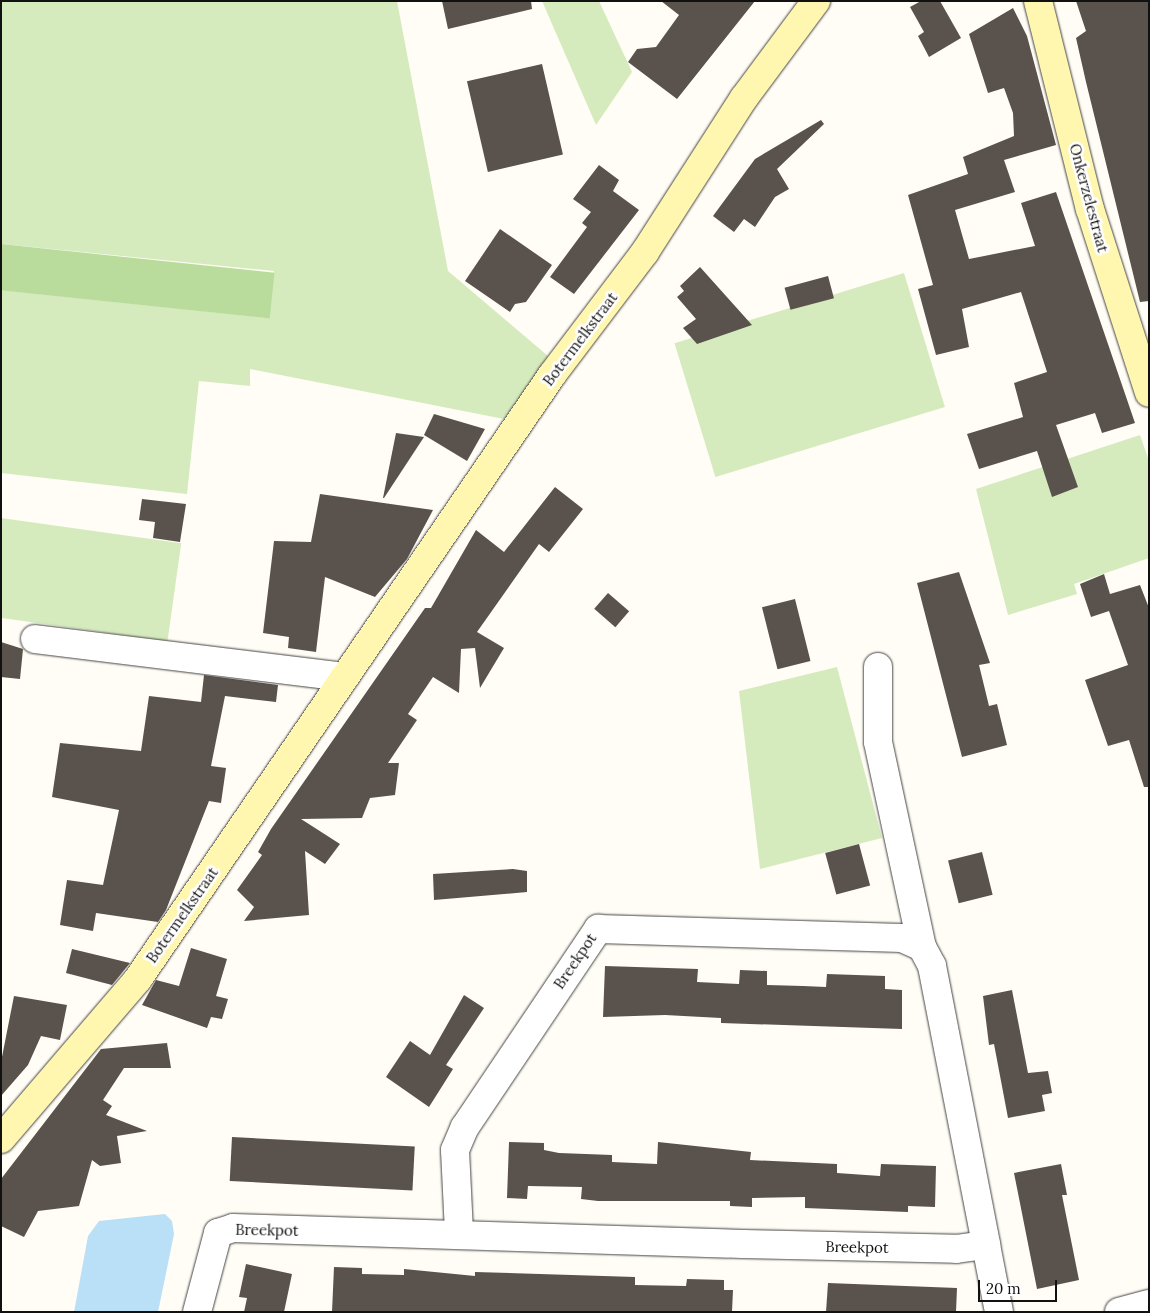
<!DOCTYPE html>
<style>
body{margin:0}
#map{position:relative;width:1150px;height:1313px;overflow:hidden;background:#fffdf5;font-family:Lora,serif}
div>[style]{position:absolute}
.green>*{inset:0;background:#d5ebbd;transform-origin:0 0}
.forest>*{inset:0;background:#b9dc9c;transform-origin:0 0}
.water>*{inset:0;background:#b9e0f7}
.building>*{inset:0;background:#5a524d;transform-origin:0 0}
.roads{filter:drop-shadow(0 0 1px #444) drop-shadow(0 0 1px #444)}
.street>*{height:28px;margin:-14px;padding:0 14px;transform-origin:14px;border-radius:14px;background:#fff}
.secondary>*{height:28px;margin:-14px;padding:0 14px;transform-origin:14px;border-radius:14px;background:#fff6b0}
span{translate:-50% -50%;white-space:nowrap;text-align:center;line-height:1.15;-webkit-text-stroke:5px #fff;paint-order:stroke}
.street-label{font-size:15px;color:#111}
.frame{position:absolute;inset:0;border:2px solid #111;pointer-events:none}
.scale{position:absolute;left:978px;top:1280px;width:79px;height:22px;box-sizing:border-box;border:2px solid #111;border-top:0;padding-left:6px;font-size:15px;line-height:18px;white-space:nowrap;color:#111;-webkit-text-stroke:4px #fff;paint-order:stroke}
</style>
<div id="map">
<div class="green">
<div style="clip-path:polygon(1px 1px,397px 1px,448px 271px,548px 356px,504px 419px,250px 369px,250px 386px,199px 381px,187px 494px,1px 473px,1px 290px,267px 318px,274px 271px,1px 244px)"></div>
<div style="clip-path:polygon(542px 1px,599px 1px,632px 72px,596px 125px)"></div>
<div style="left:904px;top:273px;width:140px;height:240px;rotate:73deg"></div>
<div style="clip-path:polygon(1140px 435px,1149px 461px,1149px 558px,1074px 584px,1077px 594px,1008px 615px,976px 489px)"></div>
<div style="left:1px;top:518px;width:182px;height:99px;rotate:8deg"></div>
<div style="clip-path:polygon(837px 667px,882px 838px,760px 869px,739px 691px)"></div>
</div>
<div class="forest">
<div style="left:1px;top:244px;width:275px;height:46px;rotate:6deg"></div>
</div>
<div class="water">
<div style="clip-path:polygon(165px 1214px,172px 1221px,174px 1234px,158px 1312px,74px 1312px,88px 1236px,99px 1221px)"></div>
</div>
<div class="building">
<div style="clip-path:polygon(442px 1px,531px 1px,532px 9px,448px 29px)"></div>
<div style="clip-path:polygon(661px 1px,755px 1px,677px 99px,628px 62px,637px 49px,656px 47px,679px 15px)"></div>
<div style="clip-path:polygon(921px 1px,940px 1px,961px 38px,929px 57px,918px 36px,924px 32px,910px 7px)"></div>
<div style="clip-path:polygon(1076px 1px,1149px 1px,1149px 301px,1140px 302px,1086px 82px,1076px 38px,1086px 31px)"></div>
<div style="clip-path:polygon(1013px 8px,1027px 36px,1056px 145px,1004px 160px,1015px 192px,955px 210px,969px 259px,1035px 246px,1021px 203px,1056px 192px,1135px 423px,1102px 433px,1095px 413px,1056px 425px,1078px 487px,1052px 497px,1037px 451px,979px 469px,967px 434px,1023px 417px,1014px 383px,1047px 372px,1021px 292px,962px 309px,969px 347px,936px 355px,918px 289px,933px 285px,908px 195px,968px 174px,963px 157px,1014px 136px,1013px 113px,1004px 88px,988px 93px,969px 34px)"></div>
<div style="left:542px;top:64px;width:93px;height:77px;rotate:77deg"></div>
<div style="clip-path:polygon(821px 120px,824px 124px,777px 169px,789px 189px,775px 197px,755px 227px,744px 219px,734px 232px,713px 216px,755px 159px)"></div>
<div style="clip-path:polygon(599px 165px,619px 180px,613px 191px,639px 210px,574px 294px,550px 277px,587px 227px,582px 223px,591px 212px,573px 199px)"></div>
<div style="clip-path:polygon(500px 229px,552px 265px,526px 302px,515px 304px,510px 312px,465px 281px)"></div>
<div style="clip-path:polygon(700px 267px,752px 325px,697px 344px,683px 328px,696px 319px,677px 297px,684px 291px,680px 286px)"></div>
<div style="left:828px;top:276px;width:23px;height:45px;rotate:75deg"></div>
<div style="clip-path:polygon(434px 414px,485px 429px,467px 461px,424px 435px)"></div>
<div style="clip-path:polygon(396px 433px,424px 437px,384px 498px,383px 498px)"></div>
<div style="clip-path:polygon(555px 487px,583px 509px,549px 552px,539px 544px,477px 632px,504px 648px,480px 688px,475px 648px,461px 649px,459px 693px,433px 677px,408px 714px,417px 720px,388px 763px,399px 763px,395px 795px,370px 798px,362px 818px,301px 819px,340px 844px,325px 864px,305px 851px,309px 915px,244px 921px,254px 907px,237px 890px,262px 855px,258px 852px,271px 829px,425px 608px,431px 608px,476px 530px,504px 552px)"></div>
<div style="clip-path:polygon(320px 494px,433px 510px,407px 559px,375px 597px,325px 577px,316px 652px,288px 648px,289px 637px,263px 633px,274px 541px,311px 542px)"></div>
<div style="clip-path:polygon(142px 499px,186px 504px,180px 542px,153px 538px,155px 522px,139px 520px)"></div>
<div style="clip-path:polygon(959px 572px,990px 663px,979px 665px,989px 706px,997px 704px,1007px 745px,962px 757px,917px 583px)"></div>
<div style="clip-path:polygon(1104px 574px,1110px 594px,1140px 585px,1149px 608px,1149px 787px,1144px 787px,1129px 740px,1108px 746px,1085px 680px,1128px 665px,1109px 611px,1091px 617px,1080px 584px)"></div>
<div style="left:608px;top:593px;width:28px;height:21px;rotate:41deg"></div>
<div style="left:795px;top:599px;width:64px;height:34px;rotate:76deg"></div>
<div style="clip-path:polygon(1px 642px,23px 649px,20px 679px,1px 677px)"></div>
<div style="clip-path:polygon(204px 675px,278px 685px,276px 702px,225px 696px,211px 766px,226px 768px,221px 803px,209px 801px,166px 910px,158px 922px,96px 913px,93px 931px,60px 925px,67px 880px,103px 885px,119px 810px,52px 797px,60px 743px,141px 751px,149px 696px,201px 702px)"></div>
<div style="left:859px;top:844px;width:43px;height:35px;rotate:75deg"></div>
<div style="left:982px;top:852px;width:44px;height:35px;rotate:76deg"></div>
<div style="clip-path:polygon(513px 869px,527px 871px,527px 892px,434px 900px,433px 874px)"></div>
<div style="clip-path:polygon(191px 948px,227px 959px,216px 996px,228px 999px,222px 1019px,211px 1017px,207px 1028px,142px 1005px,156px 980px,179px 986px)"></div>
<div style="clip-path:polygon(72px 949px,130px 963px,112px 985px,66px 973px)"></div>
<div style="clip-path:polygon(605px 966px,698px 969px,697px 982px,739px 984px,740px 970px,767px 971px,767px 985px,803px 986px,826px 987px,827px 974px,885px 976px,885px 989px,902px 990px,902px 1029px,721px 1023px,721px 1018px,665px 1015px,603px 1017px)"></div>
<div style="clip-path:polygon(1012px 990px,1028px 1073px,1048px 1071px,1052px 1093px,1042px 1095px,1045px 1111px,1008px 1118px,994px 1044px,989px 1045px,983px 996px)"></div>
<div style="clip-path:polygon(464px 995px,484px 1008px,446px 1065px,453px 1069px,429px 1107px,386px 1077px,410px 1041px,430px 1055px)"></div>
<div style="clip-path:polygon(14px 996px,67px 1005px,60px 1040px,41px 1036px,28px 1065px,1px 1096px,1px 1062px)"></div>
<div style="clip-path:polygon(167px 1043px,171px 1068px,124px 1068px,103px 1100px,112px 1106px,106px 1115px,147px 1131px,117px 1136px,121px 1163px,100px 1166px,92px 1160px,79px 1206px,38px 1211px,24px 1237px,1px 1226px,1px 1179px,101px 1049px)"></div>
<div style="left:232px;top:1137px;width:183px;height:44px;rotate:3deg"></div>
<div style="clip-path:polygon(509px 1142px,544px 1143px,544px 1150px,559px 1153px,612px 1155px,612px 1162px,657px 1164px,658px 1142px,751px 1152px,750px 1160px,837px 1164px,837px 1173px,880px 1176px,881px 1164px,936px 1166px,935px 1207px,908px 1206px,908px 1212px,805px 1208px,805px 1197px,752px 1198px,752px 1207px,730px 1206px,730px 1201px,598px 1201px,581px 1199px,582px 1187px,528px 1186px,527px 1199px,507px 1198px)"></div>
<div style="clip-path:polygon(1061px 1164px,1067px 1195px,1062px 1195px,1079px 1280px,1037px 1289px,1014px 1173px)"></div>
<div style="clip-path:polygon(246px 1264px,292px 1274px,284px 1312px,244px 1312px,247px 1298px,239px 1297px)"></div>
<div style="clip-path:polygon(334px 1267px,362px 1268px,362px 1274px,404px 1275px,404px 1269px,475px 1276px,475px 1272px,635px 1277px,635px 1285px,686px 1286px,687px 1279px,724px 1280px,724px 1290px,733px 1290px,732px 1312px,332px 1312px)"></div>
<div style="clip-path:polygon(828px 1283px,957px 1288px,956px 1312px,826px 1312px)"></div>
</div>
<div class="roads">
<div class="street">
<div style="left:35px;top:639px;width:312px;rotate:7deg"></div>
<div style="left:878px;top:667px;width:75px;rotate:90deg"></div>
<div style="left:878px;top:742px;width:210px;rotate:77.9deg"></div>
<div style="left:459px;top:1232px;width:82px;rotate:-92.8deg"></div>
<div style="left:455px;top:1150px;width:25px;rotate:-67deg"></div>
<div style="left:465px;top:1127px;width:239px;rotate:-56.1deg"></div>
<div style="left:598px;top:929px;width:304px;rotate:1.7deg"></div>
<div style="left:902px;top:938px;width:22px;rotate:24deg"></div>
<div style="left:922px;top:947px;width:21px;rotate:62deg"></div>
<div style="left:932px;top:966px;width:284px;rotate:79deg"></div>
<div style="left:197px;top:1312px;width:82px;rotate:-75.1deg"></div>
<div style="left:218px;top:1233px;width:16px;rotate:-18deg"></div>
<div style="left:233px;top:1228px;width:510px;rotate:1.8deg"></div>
<div style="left:743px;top:1244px;width:213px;rotate:1.3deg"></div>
<div style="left:956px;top:1249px;width:30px;rotate:-8deg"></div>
<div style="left:986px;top:1245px;width:68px;rotate:79deg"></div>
<div style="left:1119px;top:1312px;width:31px;rotate:-15deg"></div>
</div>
<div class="secondary">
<div style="left:1038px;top:1px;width:214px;rotate:76deg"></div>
<div style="left:1090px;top:209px;width:193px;rotate:72.2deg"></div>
<div style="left:1px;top:1139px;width:211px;rotate:-49.4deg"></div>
<div style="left:138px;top:979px;width:732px;rotate:-55.57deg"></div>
<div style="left:552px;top:375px;width:154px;rotate:-52.9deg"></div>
<div style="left:645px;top:252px;width:183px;rotate:-57.3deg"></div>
<div style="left:744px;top:98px;width:121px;rotate:-53.4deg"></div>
</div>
</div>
<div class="street-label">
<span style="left:1089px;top:198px;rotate:75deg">Onkerzelestraat</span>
<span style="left:580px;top:339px;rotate:-53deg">Botermelkstraat</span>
<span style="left:182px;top:915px;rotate:-55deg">Botermelkstraat</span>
<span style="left:575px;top:961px;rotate:-56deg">Breekpot</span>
<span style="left:267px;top:1230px;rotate:1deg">Breekpot</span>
<span style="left:857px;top:1247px;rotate:1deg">Breekpot</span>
</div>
<div class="frame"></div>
<div class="scale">20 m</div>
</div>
